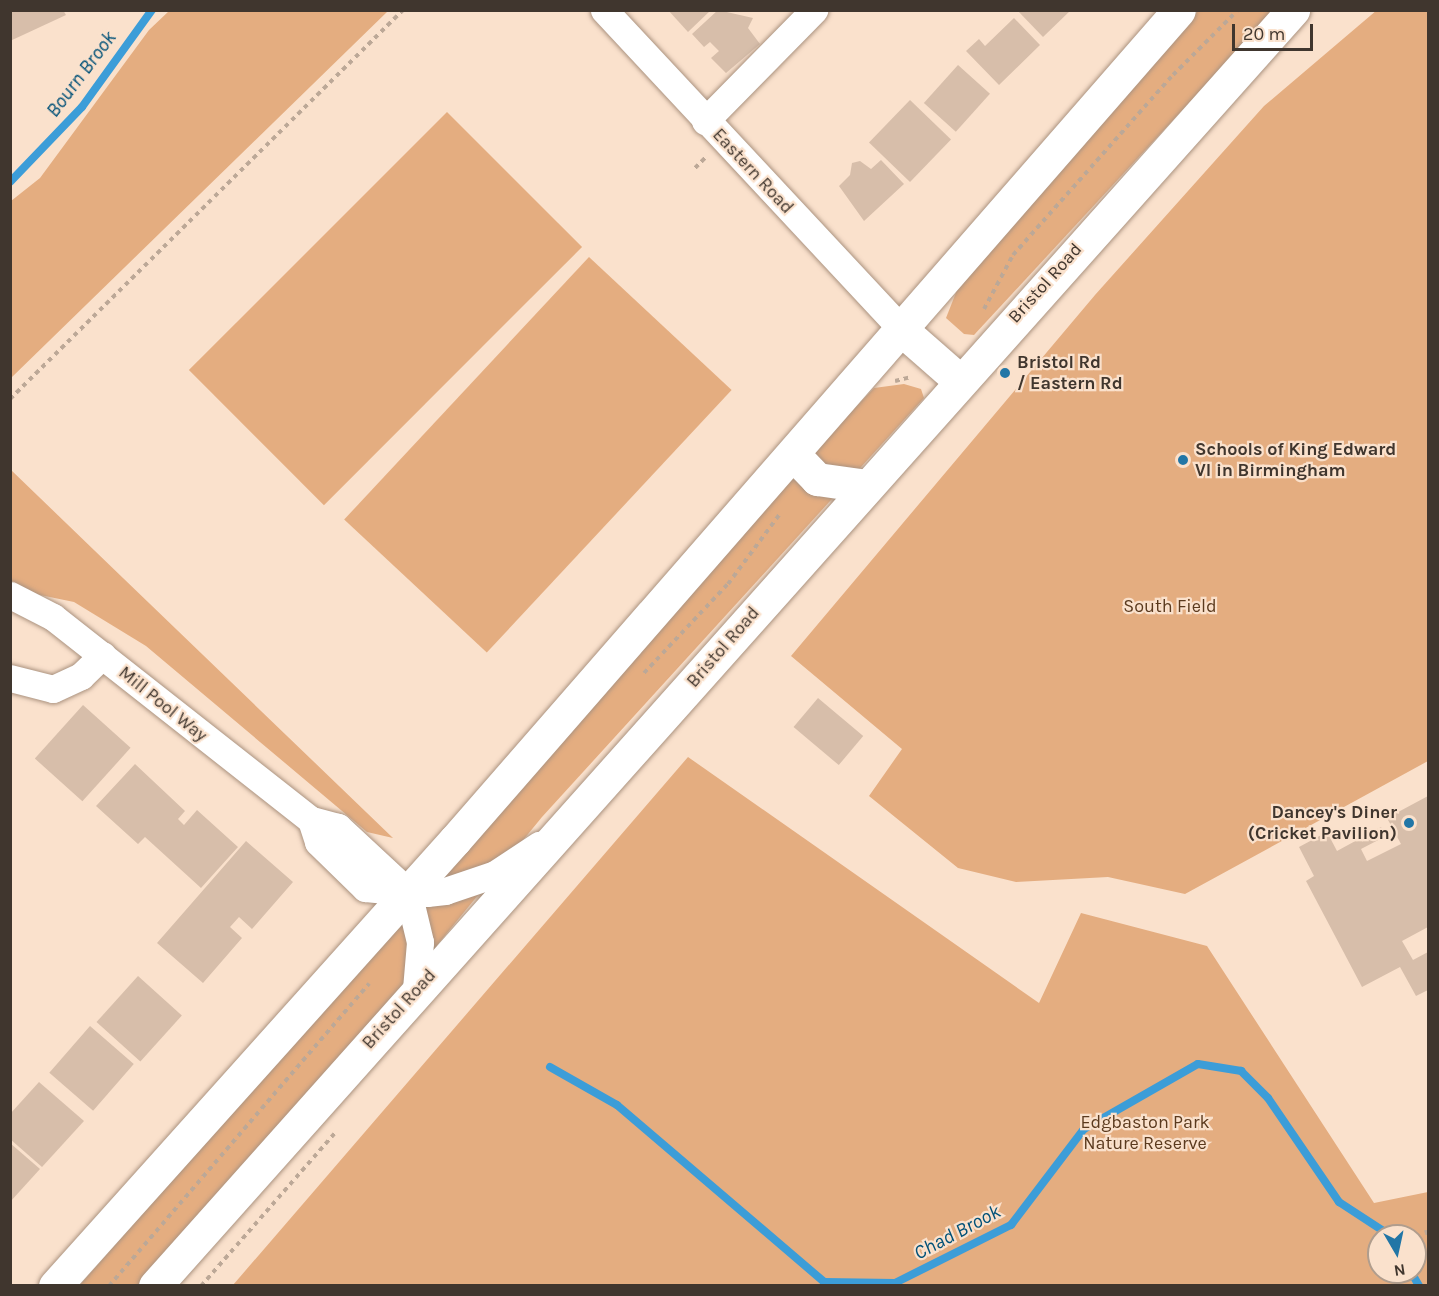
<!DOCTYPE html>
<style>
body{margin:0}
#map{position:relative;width:1439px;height:1296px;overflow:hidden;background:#fae1cc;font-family:Karla,sans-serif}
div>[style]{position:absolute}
.green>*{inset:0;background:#e4ad80;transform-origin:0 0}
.stream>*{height:8px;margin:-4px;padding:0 4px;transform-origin:4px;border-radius:4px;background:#3c9dd8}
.building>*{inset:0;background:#d7beaa;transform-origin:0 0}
.path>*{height:4px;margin-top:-2px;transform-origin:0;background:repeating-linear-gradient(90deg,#bca897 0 4.5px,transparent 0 9px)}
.roads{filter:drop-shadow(0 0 2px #ab9380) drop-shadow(0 0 2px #ab9380)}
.minor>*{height:27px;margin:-13.5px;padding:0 13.5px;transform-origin:13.5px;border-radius:13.5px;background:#fff}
.highway>*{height:33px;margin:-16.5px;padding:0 16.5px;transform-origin:16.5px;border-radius:16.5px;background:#fff}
.dots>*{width:16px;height:16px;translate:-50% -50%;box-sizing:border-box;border:3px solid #fae1cc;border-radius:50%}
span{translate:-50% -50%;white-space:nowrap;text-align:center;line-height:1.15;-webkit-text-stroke:4.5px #fae1cc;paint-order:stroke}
.street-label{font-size:18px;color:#40362e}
.poi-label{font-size:18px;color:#40362e;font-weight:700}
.left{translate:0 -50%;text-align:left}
.right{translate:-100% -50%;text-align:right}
.park-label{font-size:18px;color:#5b3a1e}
.water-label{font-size:20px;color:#015178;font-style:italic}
.frame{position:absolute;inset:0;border:12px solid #40362e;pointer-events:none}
.north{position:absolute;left:1367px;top:1224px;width:60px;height:60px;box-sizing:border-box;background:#fae1cc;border:2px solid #b09d8d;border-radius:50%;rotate:171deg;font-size:16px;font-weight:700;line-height:24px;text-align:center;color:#40362e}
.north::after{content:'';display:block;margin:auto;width:21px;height:27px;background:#2276a6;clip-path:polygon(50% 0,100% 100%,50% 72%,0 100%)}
.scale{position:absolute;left:1232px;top:24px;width:81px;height:27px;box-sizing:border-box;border:3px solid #40362e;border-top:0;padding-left:8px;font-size:18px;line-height:21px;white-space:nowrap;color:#40362e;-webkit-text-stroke:4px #fae1cc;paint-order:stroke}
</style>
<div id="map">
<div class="green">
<div style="clip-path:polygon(1377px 10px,1428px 11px,1428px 761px,1185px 894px,1108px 877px,1016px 882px,958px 868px,869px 796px,902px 749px,791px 656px,1095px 295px,1264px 106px)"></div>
<div style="clip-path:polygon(169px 11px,388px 11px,11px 378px,11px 201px,40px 178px,149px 30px)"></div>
<div style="clip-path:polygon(1198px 11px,1274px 11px,974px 335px,964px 334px,946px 318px,957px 290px)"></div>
<div style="left:447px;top:112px;width:191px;height:365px;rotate:45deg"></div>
<div style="left:589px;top:257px;width:195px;height:359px;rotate:43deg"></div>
<div style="clip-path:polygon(904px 384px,921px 389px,924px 398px,542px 817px,384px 1010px,138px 1285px,79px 1286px,777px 490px,874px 388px)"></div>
<div style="clip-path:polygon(10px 469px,123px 578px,393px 838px,367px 832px,146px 646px,74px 602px,11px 589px)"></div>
<div style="clip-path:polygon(688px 757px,1039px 1003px,1081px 913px,1207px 946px,1374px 1203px,1428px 1192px,1428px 1285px,1420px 1285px,1412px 1272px,1415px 1236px,1379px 1236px,1379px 1272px,1411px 1272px,1418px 1285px,233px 1285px)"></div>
</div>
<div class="stream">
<div style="left:10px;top:182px;width:104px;rotate:-46.2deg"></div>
<div style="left:82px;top:107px;width:120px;rotate:-54.2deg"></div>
<div style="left:550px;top:1067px;width:77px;rotate:29.6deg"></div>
<div style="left:617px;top:1105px;width:272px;rotate:40.5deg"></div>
<div style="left:824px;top:1282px;width:71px;rotate:0.8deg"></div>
<div style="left:895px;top:1283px;width:130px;rotate:-26.6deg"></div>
<div style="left:1011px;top:1225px;width:121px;rotate:-52.8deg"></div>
<div style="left:1084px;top:1129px;width:131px;rotate:-29.7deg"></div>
<div style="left:1198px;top:1064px;width:44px;rotate:9.2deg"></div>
<div style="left:1241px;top:1071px;width:38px;rotate:45deg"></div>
<div style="left:1268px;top:1098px;width:126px;rotate:55.7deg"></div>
<div style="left:1339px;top:1202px;width:62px;rotate:33.2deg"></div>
<div style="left:1411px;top:1272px;width:16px;rotate:60deg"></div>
</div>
<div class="building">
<div style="clip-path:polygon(10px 10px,63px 10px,66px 15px,10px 41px)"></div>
<div style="clip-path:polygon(668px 10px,711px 10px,688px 32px)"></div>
<div style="clip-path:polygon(718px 10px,753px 18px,748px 28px,760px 44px,726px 73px,711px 58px,719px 51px,710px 42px,704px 47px,692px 34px)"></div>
<div style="clip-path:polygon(1017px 10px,1071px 10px,1043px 37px)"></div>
<div style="clip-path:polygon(1014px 18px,1040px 45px,999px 85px,966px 51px,979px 39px,985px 46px)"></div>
<div style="left:958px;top:65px;width:43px;height:51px;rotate:42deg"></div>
<div style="left:910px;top:100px;width:57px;height:59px;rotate:44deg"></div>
<div style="clip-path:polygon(881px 160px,904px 184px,864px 221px,839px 186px,850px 175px,852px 163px,860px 161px,871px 169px)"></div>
<div style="left:818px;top:698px;width:59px;height:38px;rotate:40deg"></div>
<div style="left:83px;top:705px;width:64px;height:72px;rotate:42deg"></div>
<div style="clip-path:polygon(135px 764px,185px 811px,178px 819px,184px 825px,197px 810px,238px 847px,201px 888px,145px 837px,138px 844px,96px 806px)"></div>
<div style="clip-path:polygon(1428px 796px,1428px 927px,1402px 941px,1413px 960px,1428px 952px,1428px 990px,1416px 996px,1400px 967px,1362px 987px,1306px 881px,1314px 876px,1299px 847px,1327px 832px,1337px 851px,1381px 827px,1386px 836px,1361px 849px,1367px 861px,1401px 844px,1387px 818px)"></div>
<div style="clip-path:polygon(246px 841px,293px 882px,252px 929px,239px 917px,230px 927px,242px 938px,203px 983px,157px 943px)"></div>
<div style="left:138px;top:976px;width:59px;height:62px;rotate:42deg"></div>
<div style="left:90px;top:1026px;width:58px;height:62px;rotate:41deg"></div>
<div style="clip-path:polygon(39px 1082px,84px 1121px,42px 1167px,10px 1139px,10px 1114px)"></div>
<div style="clip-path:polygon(10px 1143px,40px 1169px,10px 1202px)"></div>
</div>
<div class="path">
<div style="left:695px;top:168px;width:16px;rotate:-45deg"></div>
<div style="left:984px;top:309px;width:61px;rotate:-61.8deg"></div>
<div style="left:1013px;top:255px;width:241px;rotate:-48.4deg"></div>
<div style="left:1173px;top:75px;width:92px;rotate:-45deg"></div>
<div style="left:895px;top:381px;width:16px;rotate:-14deg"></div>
<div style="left:10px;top:399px;width:553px;rotate:-44.71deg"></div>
<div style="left:644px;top:673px;width:122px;rotate:-46.7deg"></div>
<div style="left:728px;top:584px;width:86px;rotate:-53.5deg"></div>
<div style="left:1426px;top:1230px;width:6px;rotate:72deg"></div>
<div style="left:109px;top:1286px;width:399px;rotate:-49.3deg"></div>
<div style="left:201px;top:1286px;width:203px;rotate:-48.8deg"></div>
</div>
<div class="roads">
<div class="minor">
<div style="left:604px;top:10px;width:439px;rotate:47deg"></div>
<div style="left:705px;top:121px;width:156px;rotate:-45.5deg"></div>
<div style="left:10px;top:595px;width:48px;rotate:27.1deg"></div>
<div style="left:53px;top:617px;width:328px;rotate:38.2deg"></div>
<div style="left:10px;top:678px;width:44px;rotate:14.3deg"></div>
<div style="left:53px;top:689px;width:31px;rotate:-25deg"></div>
<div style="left:81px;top:676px;width:30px;rotate:-44deg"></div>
<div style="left:416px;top:989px;width:47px;rotate:-85.1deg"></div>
<div style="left:420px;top:942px;width:51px;rotate:-103.5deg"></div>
<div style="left:408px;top:892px;width:96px;rotate:-137.1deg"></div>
<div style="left:338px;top:827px;width:28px;rotate:-165deg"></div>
<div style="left:311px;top:820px;width:23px;rotate:72deg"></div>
<div style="left:318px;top:842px;width:66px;rotate:44.4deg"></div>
<div style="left:365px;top:888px;width:43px;rotate:5.3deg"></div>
<div style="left:408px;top:892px;width:19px;rotate:3deg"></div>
<div style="left:427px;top:893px;width:18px;rotate:-6deg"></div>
<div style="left:445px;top:891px;width:53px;rotate:-18.8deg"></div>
<div style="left:495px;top:874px;width:53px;rotate:-33.4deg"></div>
</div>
<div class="highway">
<div style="left:903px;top:331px;width:74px;rotate:41.2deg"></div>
<div style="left:793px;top:454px;width:35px;rotate:46deg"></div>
<div style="left:817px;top:479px;width:49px;rotate:8.1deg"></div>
<div style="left:55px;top:1286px;width:599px;rotate:-48.11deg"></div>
<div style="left:455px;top:840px;width:1101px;rotate:-48.9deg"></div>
<div style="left:155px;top:1286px;width:1710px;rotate:-48.27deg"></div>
</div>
</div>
<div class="dots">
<div style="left:1005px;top:373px;background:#2276a6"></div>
<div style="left:1183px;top:460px;background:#2276a6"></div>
<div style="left:1409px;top:823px;background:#2276a6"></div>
</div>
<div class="street-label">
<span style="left:753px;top:171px;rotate:47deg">Eastern Road</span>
<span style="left:1045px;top:283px;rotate:-48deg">Bristol Road</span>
<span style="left:723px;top:647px;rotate:-49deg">Bristol Road</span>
<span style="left:163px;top:704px;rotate:39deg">Mill Pool Way</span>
<span style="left:399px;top:1009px;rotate:-48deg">Bristol Road</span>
</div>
<div class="poi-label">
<span class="left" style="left:1017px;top:373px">Bristol Rd<br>/ Eastern Rd</span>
<span class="left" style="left:1195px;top:460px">Schools of King Edward<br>VI in Birmingham</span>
<span class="right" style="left:1397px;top:823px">Dancey's Diner<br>(Cricket Pavilion)</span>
</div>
<div class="park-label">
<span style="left:1170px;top:606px">South Field</span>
<span style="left:1145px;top:1133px">Edgbaston Park<br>Nature Reserve</span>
</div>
<div class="water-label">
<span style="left:81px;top:74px;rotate:-53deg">Bourn Brook</span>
<span style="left:957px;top:1232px;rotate:-28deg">Chad Brook</span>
</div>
<div class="frame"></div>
<div class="north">N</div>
<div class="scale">20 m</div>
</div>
